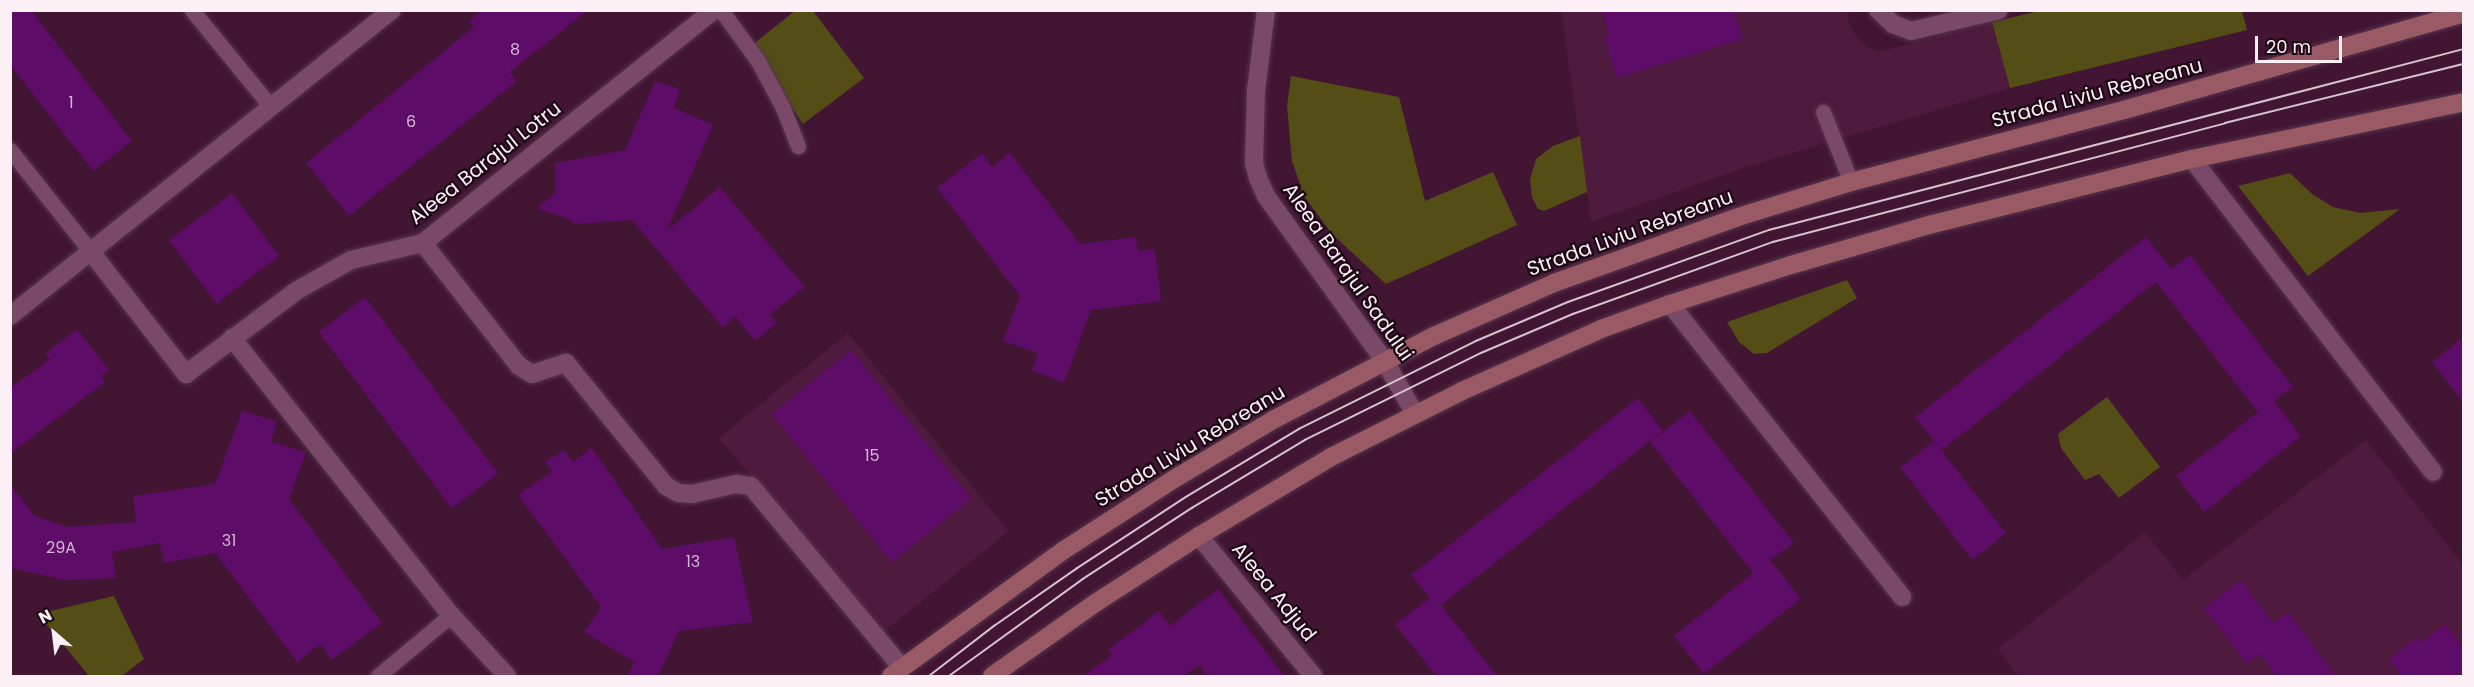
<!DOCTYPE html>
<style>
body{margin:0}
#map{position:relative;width:2474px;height:687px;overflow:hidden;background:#421533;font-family:Poppins,sans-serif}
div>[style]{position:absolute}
.built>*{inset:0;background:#4e1a3d;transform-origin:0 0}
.green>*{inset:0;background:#544e16}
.building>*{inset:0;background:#5d0c67;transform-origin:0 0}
.roads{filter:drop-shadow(0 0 2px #56354b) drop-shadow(0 0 2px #56354b)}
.lane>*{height:15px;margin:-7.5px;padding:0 7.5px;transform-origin:7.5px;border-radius:7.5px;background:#7b4968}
.street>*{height:18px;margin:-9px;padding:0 9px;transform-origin:9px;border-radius:9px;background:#7b4968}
.secondary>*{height:18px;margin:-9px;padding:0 9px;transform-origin:9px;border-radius:9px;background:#995a65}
.tram>*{height:1.5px;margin:-0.75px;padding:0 0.75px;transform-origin:0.75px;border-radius:0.75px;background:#d6c3cf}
span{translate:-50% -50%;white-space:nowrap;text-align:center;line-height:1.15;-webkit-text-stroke:4.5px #1d0916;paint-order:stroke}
.number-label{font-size:16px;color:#d4b6d2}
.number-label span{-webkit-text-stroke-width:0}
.street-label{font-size:20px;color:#fceff6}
.frame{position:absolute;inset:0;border:12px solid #fceff6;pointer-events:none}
.north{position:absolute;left:24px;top:603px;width:60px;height:60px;-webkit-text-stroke:4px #1d0916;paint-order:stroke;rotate:332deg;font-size:16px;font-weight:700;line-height:24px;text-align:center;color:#fceff6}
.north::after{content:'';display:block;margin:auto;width:21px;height:27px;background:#fceff6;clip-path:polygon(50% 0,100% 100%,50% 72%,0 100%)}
.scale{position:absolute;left:2255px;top:36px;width:87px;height:27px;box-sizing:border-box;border:3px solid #fceff6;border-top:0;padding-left:8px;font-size:18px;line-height:21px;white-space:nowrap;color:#fceff6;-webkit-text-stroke:4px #1d0916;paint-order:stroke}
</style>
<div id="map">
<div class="built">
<div style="clip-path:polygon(1561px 11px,1847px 11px,1849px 24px,1856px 36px,1865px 46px,1879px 52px,1992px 22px,2010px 88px,1746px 167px,1591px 222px)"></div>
<div style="left:848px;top:333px;width:255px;height:166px;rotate:51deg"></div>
<div style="clip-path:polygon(2366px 440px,2463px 565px,2463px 676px,2018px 676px,1998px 649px,2145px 532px,2183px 580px)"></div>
</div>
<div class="green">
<div style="clip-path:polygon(2044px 10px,2242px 11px,2247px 30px,2010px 88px,1992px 22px)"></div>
<div style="clip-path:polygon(795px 11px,813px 11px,864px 78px,803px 124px,752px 45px)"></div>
<div style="clip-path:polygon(1291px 76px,1399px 97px,1425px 201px,1493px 172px,1517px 225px,1386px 284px,1332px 234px,1304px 196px,1292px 161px,1287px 106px)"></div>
<div style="clip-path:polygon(1580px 136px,1587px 192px,1544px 211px,1538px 209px,1532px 197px,1530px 180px,1536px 159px,1553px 146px)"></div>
<div style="clip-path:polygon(2290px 173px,2312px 194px,2333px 207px,2360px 213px,2400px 209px,2308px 276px,2238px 186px)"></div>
<div style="clip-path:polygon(1847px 280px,1857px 298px,1767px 353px,1754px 354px,1739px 342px,1727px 322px)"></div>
<div style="clip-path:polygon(2107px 397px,2160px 467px,2119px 498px,2099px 474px,2085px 480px,2061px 448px,2058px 434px)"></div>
<div style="clip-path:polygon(114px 596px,144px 659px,122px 676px,89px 676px,38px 614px)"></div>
</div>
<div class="building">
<div style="clip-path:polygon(10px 10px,31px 10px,132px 141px,93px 171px,10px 65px)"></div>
<div style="clip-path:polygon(482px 10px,588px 10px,510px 72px,517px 81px,349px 216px,306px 163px,474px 27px,469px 21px)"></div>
<div style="clip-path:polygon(1602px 10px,1734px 10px,1743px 39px,1617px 78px,1604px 36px,1609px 35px)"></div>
<div style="clip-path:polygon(655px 81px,680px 89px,674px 108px,713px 125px,667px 230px,720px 187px,805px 287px,769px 315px,777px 323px,755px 341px,735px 316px,723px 328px,632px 220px,574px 224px,573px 221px,537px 208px,555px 193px,555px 163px,625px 150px)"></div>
<div style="clip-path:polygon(982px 153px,992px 167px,1010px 153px,1080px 244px,1136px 237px,1138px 251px,1155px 249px,1161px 301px,1091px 310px,1064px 383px,1032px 370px,1038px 353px,1003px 341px,1020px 296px,937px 188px)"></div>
<div style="left:232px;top:193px;width:79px;height:79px;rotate:53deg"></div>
<div style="clip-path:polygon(2146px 237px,2171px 269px,2190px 255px,2268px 355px,2293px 387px,2274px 401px,2301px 436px,2204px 512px,2176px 476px,2258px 412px,2156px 282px,1942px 450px,1915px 417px)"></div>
<div style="left:365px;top:297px;width:221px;height:58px;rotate:53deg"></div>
<div style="clip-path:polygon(77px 329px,109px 370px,101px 376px,105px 382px,10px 454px,10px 388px,50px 359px,45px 354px)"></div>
<div style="clip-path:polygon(2463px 337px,2463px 402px,2432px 362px)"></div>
<div style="left:851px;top:350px;width:191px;height:102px;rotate:51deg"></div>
<div style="clip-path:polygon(1638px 398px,1663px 431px,1441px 605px,1497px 676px,1436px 676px,1395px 624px,1430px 598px,1411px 575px)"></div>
<div style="clip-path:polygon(242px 411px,277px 421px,271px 442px,306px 452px,289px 499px,382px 623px,332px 660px,320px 644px,297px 662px,215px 553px,164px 563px,160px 543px,112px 552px,116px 578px,65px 580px,10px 568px,10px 484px,35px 516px,67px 527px,136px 522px,133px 496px,215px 484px)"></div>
<div style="clip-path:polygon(1690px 411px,1794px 543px,1770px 560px,1801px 599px,1704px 674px,1674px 636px,1753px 573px,1650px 442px)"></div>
<div style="left:1934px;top:441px;width:117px;height:43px;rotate:52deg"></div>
<div style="clip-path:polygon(592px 448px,662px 549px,734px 537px,753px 622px,679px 631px,658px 676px,628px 676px,634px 662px,584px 632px,601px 607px,518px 495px,552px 471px,545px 462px,564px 450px,573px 462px)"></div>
<div style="clip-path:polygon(2241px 580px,2273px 623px,2288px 612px,2336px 676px,2276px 676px,2260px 654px,2247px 664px,2204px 608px)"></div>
<div style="clip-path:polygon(1218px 589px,1284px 676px,1207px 676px,1199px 665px,1184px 676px,1083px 676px,1112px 655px,1108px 650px,1159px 611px,1170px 626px)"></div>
<div style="clip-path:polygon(2445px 624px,2463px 648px,2463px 676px,2402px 676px,2389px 660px,2417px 637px,2421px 643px)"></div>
</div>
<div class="roads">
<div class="lane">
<div style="left:192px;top:10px;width:125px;rotate:50.8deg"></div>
<div style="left:721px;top:10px;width:63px;rotate:54deg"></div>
<div style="left:758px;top:61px;width:53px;rotate:62deg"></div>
<div style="left:783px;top:108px;width:41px;rotate:68.5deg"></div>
<div style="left:1823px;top:112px;width:75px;rotate:68.2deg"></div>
<div style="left:10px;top:150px;width:130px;rotate:51.5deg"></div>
<div style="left:378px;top:676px;width:95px;rotate:-39.9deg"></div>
</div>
<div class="street">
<div style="left:1266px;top:10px;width:81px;rotate:97.1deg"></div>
<div style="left:1256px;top:90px;width:73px;rotate:91.6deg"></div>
<div style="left:1254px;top:163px;width:16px;rotate:75deg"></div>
<div style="left:1258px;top:178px;width:20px;rotate:66deg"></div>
<div style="left:1266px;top:196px;width:202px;rotate:54.3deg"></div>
<div style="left:1384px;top:360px;width:62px;rotate:60.1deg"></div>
<div style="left:1878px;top:10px;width:21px;rotate:43deg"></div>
<div style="left:1893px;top:24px;width:19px;rotate:21deg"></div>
<div style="left:1911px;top:31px;width:90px;rotate:-13.4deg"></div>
<div style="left:2192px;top:159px;width:395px;rotate:52.4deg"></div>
<div style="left:423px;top:243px;width:156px;rotate:52deg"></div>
<div style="left:519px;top:366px;width:15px;rotate:32deg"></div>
<div style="left:532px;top:374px;width:36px;rotate:-18deg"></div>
<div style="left:566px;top:363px;width:159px;rotate:50.9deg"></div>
<div style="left:666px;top:486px;width:14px;rotate:30deg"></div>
<div style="left:678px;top:493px;width:14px;rotate:4deg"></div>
<div style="left:692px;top:494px;width:45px;rotate:-12.8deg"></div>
<div style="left:736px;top:484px;width:15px;rotate:8deg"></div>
<div style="left:751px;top:486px;width:236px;rotate:50.3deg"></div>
<div style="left:91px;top:252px;width:155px;rotate:52.1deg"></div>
<div style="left:186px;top:374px;width:138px;rotate:-37deg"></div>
<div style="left:296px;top:291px;width:63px;rotate:-29.4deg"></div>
<div style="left:351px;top:260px;width:74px;rotate:-13.3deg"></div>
<div style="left:423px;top:243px;width:373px;rotate:-38.7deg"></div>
<div style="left:1670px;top:304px;width:374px;rotate:51.6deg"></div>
<div style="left:10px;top:316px;width:489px;rotate:-38.7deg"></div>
<div style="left:232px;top:338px;width:353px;rotate:51.7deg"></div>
<div style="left:451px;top:615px;width:83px;rotate:47.4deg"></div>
<div style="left:1199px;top:536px;width:181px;rotate:50.8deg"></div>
</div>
<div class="secondary">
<div style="left:891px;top:676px;width:214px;rotate:-36.1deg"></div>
<div style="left:1064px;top:550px;width:131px;rotate:-32.8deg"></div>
<div style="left:1174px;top:479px;width:115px;rotate:-30.8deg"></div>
<div style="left:1273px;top:420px;width:182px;rotate:-27.6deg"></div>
<div style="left:1434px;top:336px;width:131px;rotate:-23.8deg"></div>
<div style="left:1554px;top:283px;width:195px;rotate:-19.7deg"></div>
<div style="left:1738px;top:217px;width:118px;rotate:-17.2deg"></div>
<div style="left:1851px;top:182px;width:282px;rotate:-14.8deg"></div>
<div style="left:2124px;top:110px;width:354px;rotate:-15.9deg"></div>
<div style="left:992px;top:676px;width:128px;rotate:-35.2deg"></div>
<div style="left:1097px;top:602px;width:121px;rotate:-32.9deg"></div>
<div style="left:1199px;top:536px;width:154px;rotate:-30.9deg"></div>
<div style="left:1331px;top:457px;width:147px;rotate:-26.7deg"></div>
<div style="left:1462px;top:391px;width:152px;rotate:-24deg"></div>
<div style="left:1601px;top:329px;width:73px;rotate:-19.9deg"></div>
<div style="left:1670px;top:304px;width:127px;rotate:-17.9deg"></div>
<div style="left:1791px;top:265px;width:144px;rotate:-16.2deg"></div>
<div style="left:1929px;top:225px;width:271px;rotate:-14.1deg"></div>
<div style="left:2192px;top:159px;width:278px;rotate:-11.8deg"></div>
</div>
</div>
<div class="tram">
<div style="left:929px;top:676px;width:82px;rotate:-37.6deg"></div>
<div style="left:994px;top:626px;width:100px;rotate:-34.8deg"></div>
<div style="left:1076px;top:569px;width:131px;rotate:-33.2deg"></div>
<div style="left:1186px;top:497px;width:132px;rotate:-31deg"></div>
<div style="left:1299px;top:429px;width:198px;rotate:-26.4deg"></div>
<div style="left:1476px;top:341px;width:100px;rotate:-23deg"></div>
<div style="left:1568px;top:302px;width:214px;rotate:-19.7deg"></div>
<div style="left:1769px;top:230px;width:718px;rotate:-14.6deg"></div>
<div style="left:949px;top:676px;width:165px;rotate:-35.9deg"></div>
<div style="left:1083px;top:579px;width:130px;rotate:-33.1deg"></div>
<div style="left:1192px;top:508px;width:132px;rotate:-31deg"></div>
<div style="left:1305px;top:440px;width:196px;rotate:-26.3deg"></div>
<div style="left:1481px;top:353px;width:100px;rotate:-23deg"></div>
<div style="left:1573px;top:314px;width:213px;rotate:-19.8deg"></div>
<div style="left:1773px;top:242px;width:467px;rotate:-14.7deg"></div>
<div style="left:2225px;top:123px;width:246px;rotate:-13.9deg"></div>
</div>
<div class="number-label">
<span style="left:515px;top:50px">8</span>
<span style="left:71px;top:103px">1</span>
<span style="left:411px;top:122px">6</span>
<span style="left:872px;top:456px">15</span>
<span style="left:229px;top:541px">31</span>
<span style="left:61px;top:548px">29A</span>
<span style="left:693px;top:562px">13</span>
</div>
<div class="street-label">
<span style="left:2097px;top:93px;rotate:-15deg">Strada Liviu Rebreanu</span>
<span style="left:485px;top:163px;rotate:-38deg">Aleea Barajul Lotru</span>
<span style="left:1630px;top:233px;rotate:-20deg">Strada Liviu Rebreanu</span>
<span style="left:1348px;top:272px;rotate:55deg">Aleea Barajul Sadului</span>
<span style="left:1190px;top:446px;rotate:-31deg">Strada Liviu Rebreanu</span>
<span style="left:1274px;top:592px;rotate:51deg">Aleea Adjud</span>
</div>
<div class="frame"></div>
<div class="north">N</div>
<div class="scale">20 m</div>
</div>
